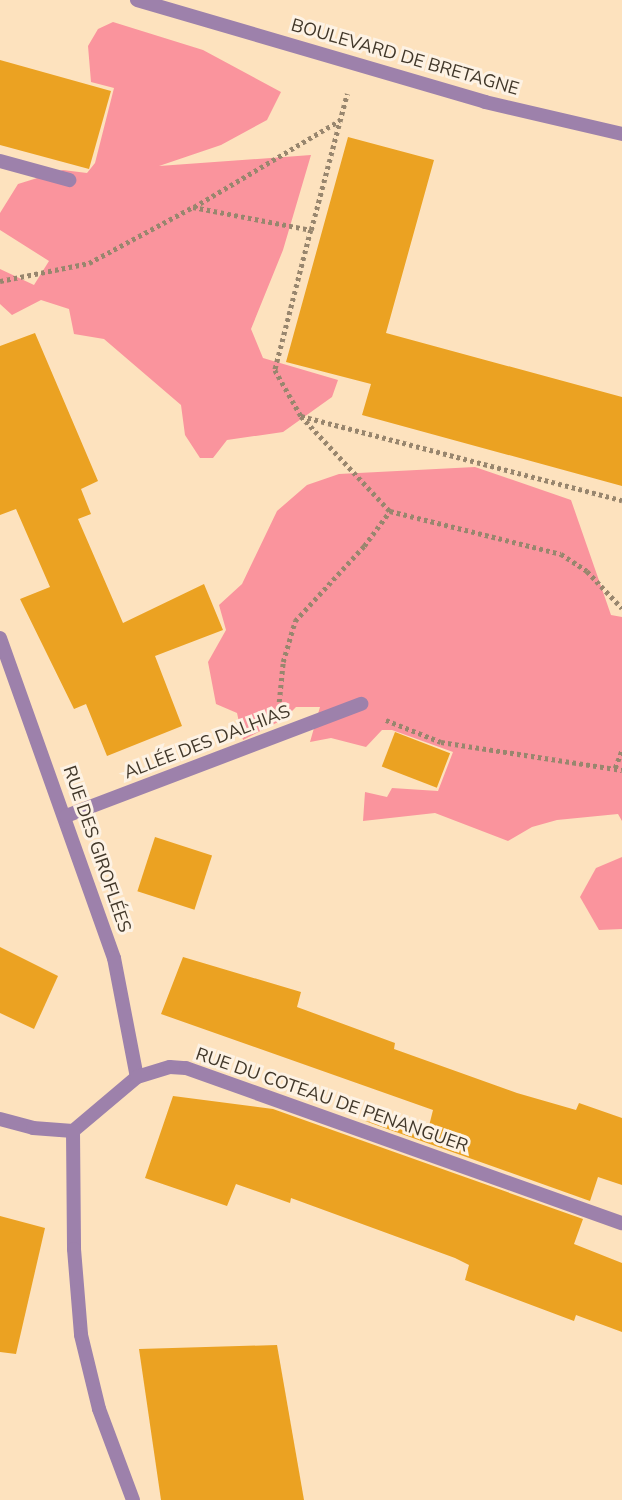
<!DOCTYPE html>
<meta charset="utf-8">
<style>
body{margin:0}
#map{position:relative;width:622px;height:1500px;overflow:hidden;background:#fde2be;font-family:"Nunito Sans",sans-serif}
div>[style]{position:absolute}
.forest>*{inset:0;background:#fa949d}
.building>*{inset:0;background:#eba222;transform-origin:0 0}
.path>*{height:4.5px;margin-top:-2.25px;transform-origin:0;background:repeating-linear-gradient(90deg,#98866e 0 3.5px,transparent 0 7px)}
.minor>*{height:14px;margin:-7px;padding:0 7px;transform-origin:7px;border-radius:7px;background:#9d81ab}
span{translate:-50% -50%;white-space:nowrap;text-align:center;line-height:1.15;-webkit-text-stroke:6px #fdf2e4;paint-order:stroke}
.street-label{font-size:18px;color:#413729}
</style>
<div id="map">
<div class="forest">
<div style="clip-path:polygon(113px 22px,203px 50px,281px 92px,267px 120px,221px 145px,159px 166px,311px 155px,283px 250px,251px 329px,263px 358px,338px 380px,332px 397px,283px 432px,227px 440px,213px 458px,200px 458px,185px 435px,181px 405px,104px 339px,74px 334px,69px 309px,41px 300px,12px 315px,0 304px,0 269px,34px 285px,49px 261px,0 230px,0 213px,18px 184px,63px 170px,87px 173px,95px 163px,114px 88px,91px 82px,88px 46px,98px 29px)"></div>
<div style="clip-path:polygon(475px 467px,571px 500px,611px 615px,622px 617px,622px 821px,618px 814px,557px 820px,532px 827px,508px 841px,435px 813px,363px 821px,365px 792px,387px 797px,392px 788px,438px 791px,453px 752px,392px 730px,382px 730px,366px 747px,331px 738px,310px 742px,320px 707px,296px 707px,284px 719px,243px 740px,237px 713px,216px 704px,208px 662px,226px 630px,219px 605px,242px 584px,277px 511px,307px 485px,339px 474px)"></div>
<div style="clip-path:polygon(622px 857px,622px 929px,599px 930px,580px 897px,596px 868px)"></div>
</div>
<div class="building">
<div style="clip-path:polygon(0 60px,111px 91px,89px 169px,0 145px)"></div>
<div style="clip-path:polygon(348px 137px,434px 160px,386px 333px,622px 397px,622px 486px,362px 415px,371px 384px,286px 362px)"></div>
<div style="clip-path:polygon(35px 333px,98px 481px,81px 489px,91px 514px,78px 519px,123px 623px,204px 584px,223px 630px,155px 656px,182px 726px,107px 756px,86px 704px,74px 709px,20px 599px,50px 587px,16px 509px,0 515px,0 346px)"></div>
<div style="left:395px;top:732px;width:59px;height:37px;rotate:21deg"></div>
<div style="left:155px;top:837px;width:60px;height:57px;rotate:18deg"></div>
<div style="clip-path:polygon(0 947px,58px 976px,34px 1029px,0 1013px)"></div>
<div style="clip-path:polygon(183px 957px,301px 992px,297px 1007px,395px 1043px,394px 1049px,517px 1093px,576px 1110px,579px 1103px,622px 1118px,622px 1185px,598px 1177px,590px 1201px,365px 1121px,428px 1130px,433px 1110px,161px 1014px)"></div>
<div style="clip-path:polygon(173px 1096px,273px 1109px,583px 1219px,574px 1244px,622px 1263px,622px 1332px,576px 1315px,574px 1321px,465px 1280px,469px 1265px,455px 1258px,291px 1198px,290px 1203px,236px 1184px,227px 1206px,145px 1178px)"></div>
<div style="clip-path:polygon(0 1216px,45px 1228px,16px 1354px,0 1352px)"></div>
<div style="clip-path:polygon(277px 1345px,304px 1500px,161px 1500px,139px 1349px)"></div>
</div>
<div class="path">
<div style="left:194px;top:207px;width:169px;rotate:-30.7deg"></div>
<div style="left:311px;top:230px;width:141px;rotate:-75.2deg"></div>
<div style="left:0;top:281px;width:91px;rotate:-11.4deg"></div>
<div style="left:89px;top:263px;width:118px;rotate:-28.3deg"></div>
<div style="left:193px;top:207px;width:120px;rotate:11deg"></div>
<div style="left:311px;top:230px;width:145px;rotate:104.4deg"></div>
<div style="left:275px;top:370px;width:53px;rotate:60.5deg"></div>
<div style="left:301px;top:416px;width:130px;rotate:46.9deg"></div>
<div style="left:390px;top:511px;width:176px;rotate:14.1deg"></div>
<div style="left:561px;top:554px;width:31px;rotate:33deg"></div>
<div style="left:587px;top:571px;width:51px;rotate:46.6deg"></div>
<div style="left:301px;top:416px;width:332px;rotate:14.7deg"></div>
<div style="left:279px;top:702px;width:40px;rotate:-84.3deg"></div>
<div style="left:283px;top:662px;width:43px;rotate:-73.7deg"></div>
<div style="left:295px;top:621px;width:102px;rotate:-47.4deg"></div>
<div style="left:364px;top:546px;width:44px;rotate:-53.4deg"></div>
<div style="left:386px;top:720px;width:59px;rotate:21.8deg"></div>
<div style="left:441px;top:742px;width:183px;rotate:8.8deg"></div>
<div style="left:615px;top:768px;width:19px;rotate:-69deg"></div>
</div>
<div class="minor">
<div style="left:137px;top:0;width:363px;rotate:16.3deg"></div>
<div style="left:485px;top:102px;width:141px;rotate:13.1deg"></div>
<div style="left:0;top:161px;width:72px;rotate:15.4deg"></div>
<div style="left:0;top:638px;width:340px;rotate:70.4deg"></div>
<div style="left:114px;top:958px;width:121px;rotate:79.1deg"></div>
<div style="left:66px;top:816px;width:316px;rotate:-20.8deg"></div>
<div style="left:0;top:1119px;width:34px;rotate:15deg"></div>
<div style="left:33px;top:1128px;width:40px;rotate:4.3deg"></div>
<div style="left:73px;top:1131px;width:84px;rotate:-40.2deg"></div>
<div style="left:137px;top:1077px;width:34px;rotate:-17deg"></div>
<div style="left:170px;top:1067px;width:16px;rotate:4deg"></div>
<div style="left:186px;top:1068px;width:463px;rotate:19.6deg"></div>
<div style="left:73px;top:1131px;width:118px;rotate:89.5deg"></div>
<div style="left:74px;top:1249px;width:86px;rotate:85.3deg"></div>
<div style="left:81px;top:1335px;width:76px;rotate:76.3deg"></div>
<div style="left:99px;top:1409px;width:97px;rotate:69.5deg"></div>
</div>
<div class="street-label">
<span style="left:405px;top:57px;rotate:16deg">BOULEVARD DE BRETAGNE</span>
<span style="left:207px;top:742px;rotate:-21deg">ALLÉE DES DALHIAS</span>
<span style="left:97px;top:849px;rotate:71deg">RUE DES GIROFLÉES</span>
<span style="left:332px;top:1100px;rotate:19deg">RUE DU COTEAU DE PENANGUER</span>
</div>
</div>
